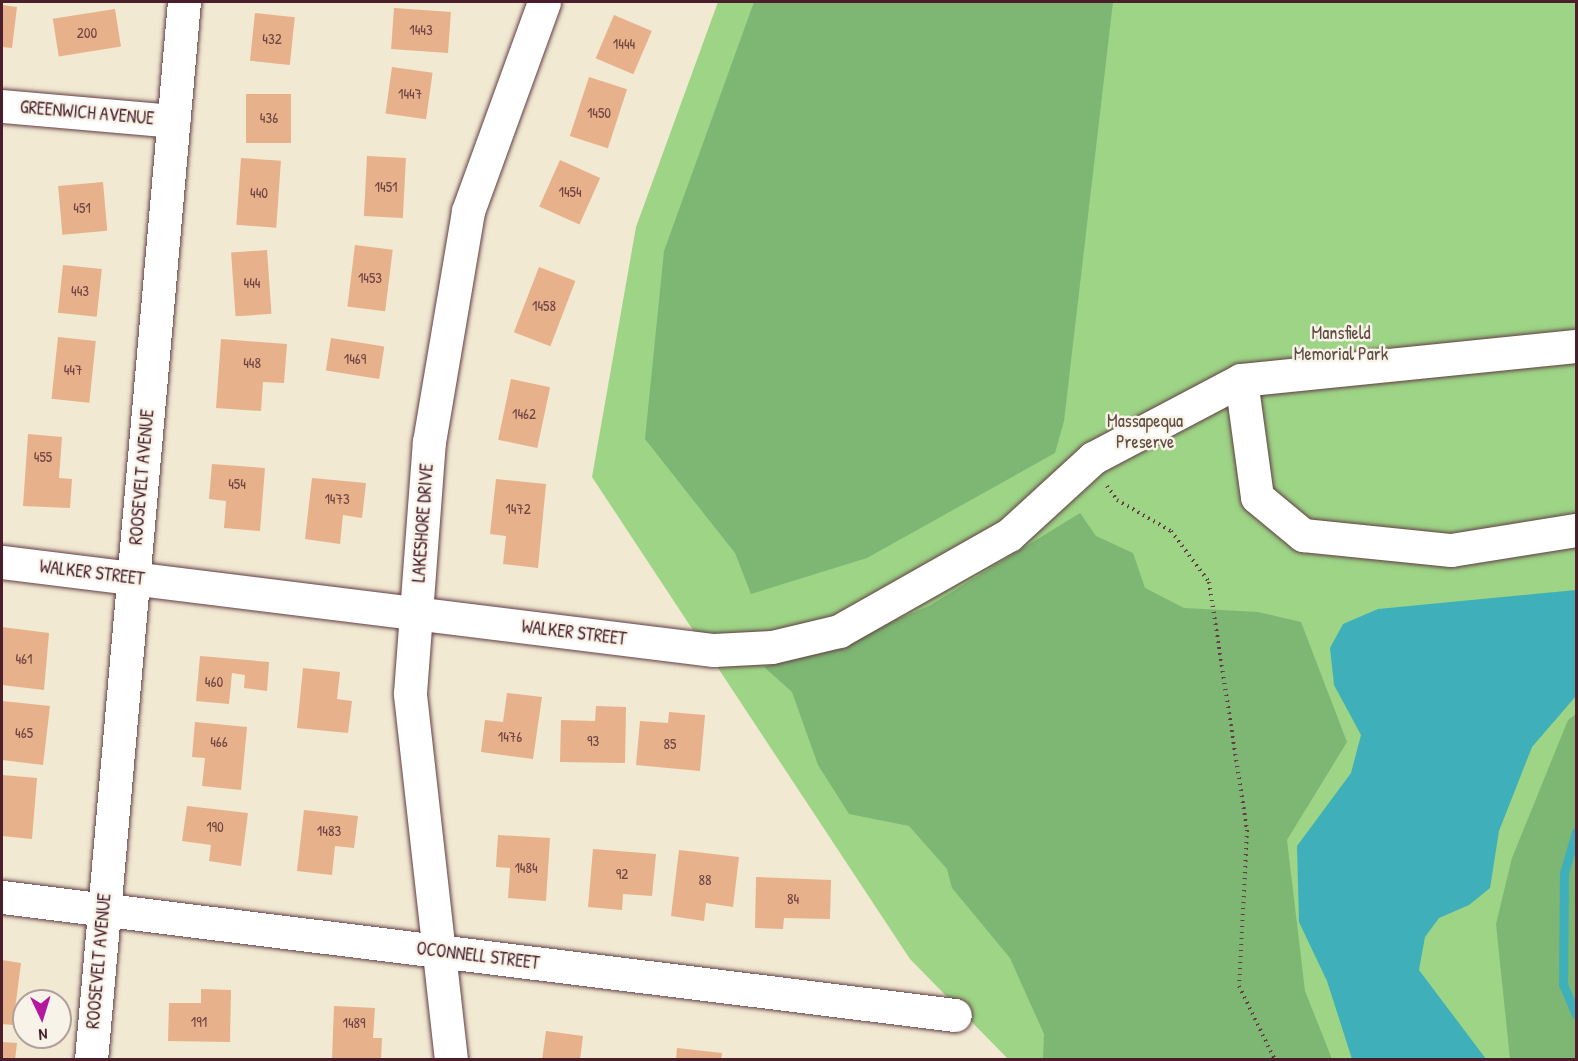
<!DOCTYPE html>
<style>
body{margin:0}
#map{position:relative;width:1578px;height:1061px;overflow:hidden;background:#f1e9d2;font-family:"Patrick Hand",sans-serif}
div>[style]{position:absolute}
.green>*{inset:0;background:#9dd486}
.forest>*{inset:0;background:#7eb673}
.water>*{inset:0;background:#3fb0b9}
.stream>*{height:9px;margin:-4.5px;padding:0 4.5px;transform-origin:4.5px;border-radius:4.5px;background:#3fb0b9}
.building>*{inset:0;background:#e7b18b;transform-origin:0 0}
.path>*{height:4px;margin-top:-2px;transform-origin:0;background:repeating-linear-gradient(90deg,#633d44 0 1.5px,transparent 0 6px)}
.roads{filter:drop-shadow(0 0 2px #633d44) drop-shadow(0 0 2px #633d44)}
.minor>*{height:33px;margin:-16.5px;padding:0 16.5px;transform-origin:16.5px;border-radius:16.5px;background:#fff}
span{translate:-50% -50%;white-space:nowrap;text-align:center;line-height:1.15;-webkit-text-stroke:5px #f7f3e8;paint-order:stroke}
.number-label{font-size:15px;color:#714443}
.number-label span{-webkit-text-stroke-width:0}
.street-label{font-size:18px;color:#4a1f2b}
.park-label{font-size:18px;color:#5f4c42}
.frame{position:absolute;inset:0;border:3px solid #4a1f2b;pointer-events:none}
.north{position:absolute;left:12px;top:989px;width:60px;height:60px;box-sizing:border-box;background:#f7f3e8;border:2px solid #b29e9c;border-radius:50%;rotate:176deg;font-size:16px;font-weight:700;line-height:24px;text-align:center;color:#4a1f2b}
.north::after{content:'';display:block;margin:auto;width:21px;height:27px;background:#b5179e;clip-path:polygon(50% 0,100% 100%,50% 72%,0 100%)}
</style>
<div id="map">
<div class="green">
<div style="clip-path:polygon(718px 2px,1576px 2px,1576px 1059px,1008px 1059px,910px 959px,592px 477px,636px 227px)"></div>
</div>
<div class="forest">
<div style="clip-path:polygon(754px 2px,1113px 2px,1064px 421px,1055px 453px,867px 558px,751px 594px,735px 553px,645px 439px,664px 251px)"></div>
<div style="clip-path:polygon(1080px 513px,1096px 536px,1133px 553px,1145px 588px,1184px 608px,1258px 612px,1301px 622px,1347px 742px,1287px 840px,1305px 991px,1332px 1059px,1043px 1059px,1044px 1034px,1010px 958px,952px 888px,947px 869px,909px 826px,849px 814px,818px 765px,792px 692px,764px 667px,832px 647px,929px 606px)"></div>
<div style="clip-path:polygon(1576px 714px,1576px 1059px,1510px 1059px,1496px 924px,1512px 858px,1568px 720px)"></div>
</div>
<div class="water">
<div style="clip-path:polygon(1576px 590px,1576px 696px,1532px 747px,1499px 831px,1490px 888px,1469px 905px,1439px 918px,1425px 937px,1419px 970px,1486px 1059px,1352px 1059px,1327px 981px,1299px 922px,1297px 846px,1351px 773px,1361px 735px,1334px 685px,1330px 648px,1343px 624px,1378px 609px)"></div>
</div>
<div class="stream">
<div style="left:1576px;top:832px;width:43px;rotate:106.3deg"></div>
<div style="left:1564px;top:873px;width:111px;rotate:90.5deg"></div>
<div style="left:1563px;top:984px;width:33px;rotate:67deg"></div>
</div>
<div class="building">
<div style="clip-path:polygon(2px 5px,17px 7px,12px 48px,2px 47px)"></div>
<div style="left:394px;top:8px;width:57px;height:41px;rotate:4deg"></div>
<div style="left:115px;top:9px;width:38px;height:63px;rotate:81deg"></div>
<div style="left:255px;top:13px;width:40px;height:48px;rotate:6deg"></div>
<div style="left:614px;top:15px;width:41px;height:47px;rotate:23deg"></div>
<div style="left:392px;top:67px;width:41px;height:47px;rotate:8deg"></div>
<div style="left:589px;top:77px;width:40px;height:62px;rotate:18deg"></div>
<div style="left:246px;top:94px;width:45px;height:49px"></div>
<div style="left:367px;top:156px;width:39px;height:60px;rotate:3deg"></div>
<div style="left:241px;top:158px;width:40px;height:67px;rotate:4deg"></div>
<div style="left:560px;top:160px;width:44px;height:51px;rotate:24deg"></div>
<div style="left:103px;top:182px;width:49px;height:45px;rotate:85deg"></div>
<div style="left:355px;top:245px;width:38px;height:62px;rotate:7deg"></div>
<div style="left:267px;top:250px;width:64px;height:36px;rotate:86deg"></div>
<div style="left:63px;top:265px;width:39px;height:48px;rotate:6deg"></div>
<div style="left:539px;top:267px;width:39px;height:70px;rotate:21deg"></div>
<div style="left:58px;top:337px;width:38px;height:62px;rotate:6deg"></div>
<div style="left:331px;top:338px;width:54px;height:33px;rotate:9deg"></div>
<div style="clip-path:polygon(221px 339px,287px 344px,284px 383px,263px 382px,261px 411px,216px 408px)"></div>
<div style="left:511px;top:379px;width:40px;height:62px;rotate:12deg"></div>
<div style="clip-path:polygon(28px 434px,62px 437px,59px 478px,72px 479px,70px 508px,23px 506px)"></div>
<div style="clip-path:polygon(212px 464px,265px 468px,260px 531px,224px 528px,226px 501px,209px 499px)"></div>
<div style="clip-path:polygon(312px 478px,366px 483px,362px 518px,343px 515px,340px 544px,305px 539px)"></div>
<div style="clip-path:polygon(496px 479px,546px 484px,538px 568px,503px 564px,506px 536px,490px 534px)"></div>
<div style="clip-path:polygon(2px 627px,49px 633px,44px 690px,2px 685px)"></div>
<div style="clip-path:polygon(200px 656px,269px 662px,267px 691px,244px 688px,245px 675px,232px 673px,229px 704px,196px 701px)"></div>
<div style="clip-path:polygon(303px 668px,340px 672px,337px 699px,352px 701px,348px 733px,297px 728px)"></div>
<div style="clip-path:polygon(507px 693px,542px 697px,533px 759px,481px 752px,485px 720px,503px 722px)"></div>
<div style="clip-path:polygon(2px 701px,50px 706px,43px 765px,2px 760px)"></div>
<div style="clip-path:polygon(596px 706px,626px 707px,625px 763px,560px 762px,561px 720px,595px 721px)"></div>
<div style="clip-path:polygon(669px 712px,705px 715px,700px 771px,636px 765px,640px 721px,668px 723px)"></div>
<div style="clip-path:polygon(195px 722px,247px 727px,241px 790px,202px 786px,205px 758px,192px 757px)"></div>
<div style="clip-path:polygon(2px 775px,37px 778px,32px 839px,2px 836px)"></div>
<div style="clip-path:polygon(187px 806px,248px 813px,241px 866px,209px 861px,211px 845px,182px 841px)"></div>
<div style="clip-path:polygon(304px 810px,358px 816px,354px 848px,335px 846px,332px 875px,297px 871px)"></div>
<div style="clip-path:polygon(498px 835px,550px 838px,546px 901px,508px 898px,510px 868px,496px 867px)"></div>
<div style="clip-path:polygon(593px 849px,656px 854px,652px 896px,623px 894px,622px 910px,588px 907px)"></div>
<div style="clip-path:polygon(679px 850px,739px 857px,733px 907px,706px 903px,704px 921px,671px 916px)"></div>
<div style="clip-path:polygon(756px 877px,831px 880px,830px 919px,784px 918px,783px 929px,755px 928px)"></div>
<div style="clip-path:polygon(2px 960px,21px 963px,13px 1025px,2px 1024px)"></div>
<div style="clip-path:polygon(201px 989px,231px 990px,230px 1042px,168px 1041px,169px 1003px,201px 1003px)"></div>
<div style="clip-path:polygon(334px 1006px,375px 1008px,373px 1038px,382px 1038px,381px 1060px,332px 1060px)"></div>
<div style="clip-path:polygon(546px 1031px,583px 1036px,580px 1060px,542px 1060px)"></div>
<div style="clip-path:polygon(2px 1042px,17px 1043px,15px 1060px,2px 1060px)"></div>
<div style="clip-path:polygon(677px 1048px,722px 1053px,721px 1060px,676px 1060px)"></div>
</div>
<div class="path">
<div style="left:1107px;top:486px;width:17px;rotate:54deg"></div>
<div style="left:1117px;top:500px;width:62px;rotate:29.9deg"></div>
<div style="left:1171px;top:531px;width:64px;rotate:53.3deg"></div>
<div style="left:1209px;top:582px;width:251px;rotate:81.3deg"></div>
<div style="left:1247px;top:830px;width:156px;rotate:92.9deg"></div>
<div style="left:1239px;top:986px;width:82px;rotate:64.1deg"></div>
</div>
<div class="roads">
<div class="minor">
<div style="left:2px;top:106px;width:172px;rotate:5deg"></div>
<div style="left:1241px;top:380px;width:337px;rotate:-5.8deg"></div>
<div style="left:2px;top:562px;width:717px;rotate:7.05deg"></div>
<div style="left:714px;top:650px;width:58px;rotate:-3deg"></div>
<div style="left:772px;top:647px;width:69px;rotate:-13.4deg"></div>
<div style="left:839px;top:631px;width:195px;rotate:-29.5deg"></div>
<div style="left:1009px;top:535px;width:114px;rotate:-42.5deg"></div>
<div style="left:1093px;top:458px;width:167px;rotate:-27.8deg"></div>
<div style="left:1241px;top:380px;width:118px;rotate:82.2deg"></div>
<div style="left:1257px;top:497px;width:60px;rotate:39.6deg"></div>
<div style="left:1303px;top:535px;width:149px;rotate:5.8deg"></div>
<div style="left:1451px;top:550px;width:127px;rotate:-9.1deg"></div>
<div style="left:2px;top:897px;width:960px;rotate:7.06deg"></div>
<div style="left:91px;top:1060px;width:1062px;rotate:-84.98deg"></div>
<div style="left:451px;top:1060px;width:369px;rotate:-96.4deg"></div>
<div style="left:410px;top:693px;width:252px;rotate:-85.7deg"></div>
<div style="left:429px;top:442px;width:234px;rotate:-80.4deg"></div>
<div style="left:468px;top:211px;width:222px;rotate:-70deg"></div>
</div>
</div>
<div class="number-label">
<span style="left:421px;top:30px">1443</span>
<span style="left:87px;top:33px">200</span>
<span style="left:272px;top:39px">432</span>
<span style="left:624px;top:44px">1444</span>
<span style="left:410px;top:94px">1447</span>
<span style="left:599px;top:113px">1450</span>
<span style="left:269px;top:118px">436</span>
<span style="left:386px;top:187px">1451</span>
<span style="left:570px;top:192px">1454</span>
<span style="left:259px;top:193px">440</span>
<span style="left:82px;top:208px">451</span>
<span style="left:370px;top:278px">1453</span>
<span style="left:252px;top:283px">444</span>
<span style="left:80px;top:291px">443</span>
<span style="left:544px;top:306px">1458</span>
<span style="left:355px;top:359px">1469</span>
<span style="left:252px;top:363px">448</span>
<span style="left:73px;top:370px">447</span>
<span style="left:524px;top:414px">1462</span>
<span style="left:43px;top:457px">455</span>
<span style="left:237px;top:484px">454</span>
<span style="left:337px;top:499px">1473</span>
<span style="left:518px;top:509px">1472</span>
<span style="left:24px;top:659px">461</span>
<span style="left:214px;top:682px">460</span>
<span style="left:24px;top:733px">465</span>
<span style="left:510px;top:737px">1476</span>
<span style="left:593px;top:741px">93</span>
<span style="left:219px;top:742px">466</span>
<span style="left:670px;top:744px">85</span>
<span style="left:215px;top:827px">190</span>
<span style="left:329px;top:831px">1483</span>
<span style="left:526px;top:868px">1484</span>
<span style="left:622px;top:874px">92</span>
<span style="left:705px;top:880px">88</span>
<span style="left:793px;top:899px">84</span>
<span style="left:199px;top:1022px">191</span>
<span style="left:354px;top:1023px">1489</span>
</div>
<div class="street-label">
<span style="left:87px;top:113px;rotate:5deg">GREENWICH AVENUE</span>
<span style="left:142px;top:477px;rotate:-85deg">ROOSEVELT AVENUE</span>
<span style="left:423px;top:523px;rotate:-86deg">LAKESHORE DRIVE</span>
<span style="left:92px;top:573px;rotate:7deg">WALKER STREET</span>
<span style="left:574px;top:633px;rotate:7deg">WALKER STREET</span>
<span style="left:478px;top:956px;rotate:7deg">OCONNELL STREET</span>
<span style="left:99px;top:961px;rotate:-85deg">ROOSEVELT AVENUE</span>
</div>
<div class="park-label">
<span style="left:1341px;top:344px">Mansfield<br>Memorial Park</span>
<span style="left:1145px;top:432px">Massapequa<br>Preserve</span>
</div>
<div class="frame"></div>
<div class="north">N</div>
</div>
